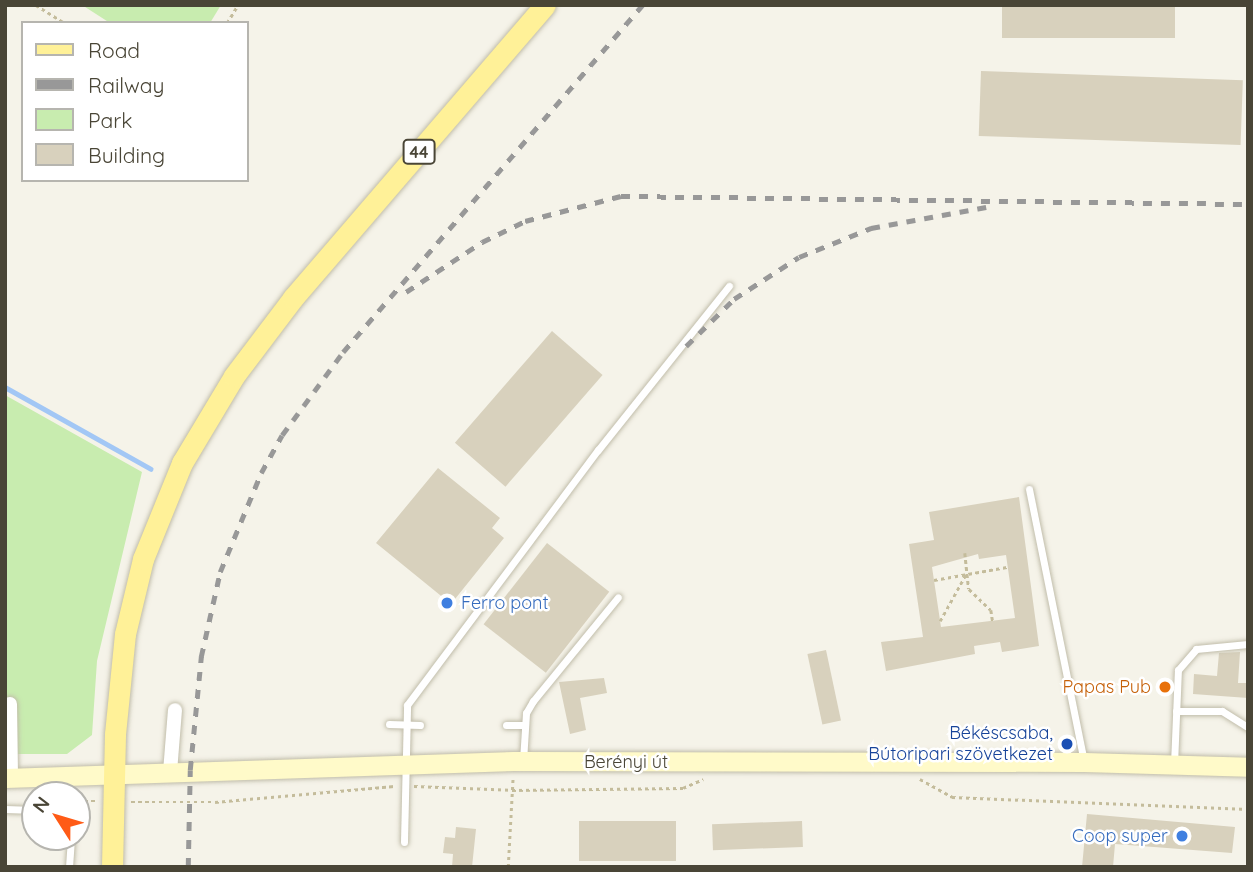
<!DOCTYPE html>
<meta charset="utf-8">
<style>
body{margin:0}
#map{position:relative;width:1253px;height:872px;overflow:hidden;background:#f5f3e9;font-family:Quicksand,sans-serif}
div>[style]{position:absolute}
.green>*{inset:0;background:#c8ecaf}
.stream>*{height:4.5px;margin:-2.25px;padding:0 2.25px;transform-origin:2.25px;border-radius:2.25px;background:#a2c7f5}
.building>*{inset:0;background:#d8d1bd;transform-origin:0 0}
.path>*{height:2.5px;margin-top:-1.25px;transform-origin:0;background:repeating-linear-gradient(90deg,#c4bc9b 0 3.5px,transparent 0 7px)}
.roads{filter:drop-shadow(0 0 2px #c1bdaa) drop-shadow(0 0 2px #c1bdaa)}
.lane>*{height:7px;margin:-3.5px;padding:0 3.5px;transform-origin:3.5px;border-radius:3.5px;background:#fff}
.street>*{height:14px;margin:-7px;padding:0 7px;transform-origin:7px;border-radius:7px;background:#fff}
.secondary>*{height:19px;margin:-9.5px;padding:0 9.5px;transform-origin:9.5px;border-radius:9.5px;background:#fffac9}
.primary>*{height:21px;margin:-10.5px;padding:0 10.5px;transform-origin:10.5px;border-radius:10.5px;background:#fff198}
.rail>*{height:4.5px;margin-top:-2.25px;transform-origin:0;background:repeating-linear-gradient(90deg,#989898 0 9px,transparent 0 18px)}
.dots>*{width:19px;height:19px;translate:-50% -50%;box-sizing:border-box;border:4px solid #fff;border-radius:50%}
span{translate:-50% -50%;white-space:nowrap;text-align:center;line-height:1.15;-webkit-text-stroke:5px #fff;paint-order:stroke}
.shield-label span{padding:2px 5px;background:#fff;border:2px solid;border-radius:5px;-webkit-text-stroke-width:0}
.shield-label{font-size:16px;color:#494536;font-weight:700}
.shop-label{font-size:18px;color:#366cbe}
.left{translate:0 -50%;text-align:left}
.right{translate:-100% -50%;text-align:right}
.food-label{font-size:18px;color:#c56008}
.transit-label{font-size:18px;color:#164399}
.street-label{font-size:18px;color:#494536}
.frame{position:absolute;inset:0;border:7px solid #494536;pointer-events:none}
.legend{position:absolute;left:21px;top:21px;width:228px;height:161px;box-sizing:border-box;background:#fff;border:2px solid #b6b5af;margin:0;padding:9px 12px;list-style:none;font-size:21px;color:#494536}
.legend li{display:flex;align-items:center;gap:14px;height:35px}
.legend b{width:35px;border:2px solid #b6b5af}
.north{position:absolute;left:21px;top:781px;width:70px;height:70px;box-sizing:border-box;background:#fff;border:2px solid #b6b5af;border-radius:50%;rotate:307deg;font-size:19px;font-weight:700;line-height:28px;text-align:center;color:#494536}
.north::after{content:'';display:block;margin:auto;width:24px;height:32px;background:#ff5b16;clip-path:polygon(50% 0,100% 100%,50% 72%,0 100%)}
</style>
<div id="map">
<div class="green">
<div style="clip-path:polygon(82px 5px,221px 5px,210px 23px,110px 23px)"></div>
<div style="clip-path:polygon(5px 395px,142px 472px,97px 661px,92px 735px,67px 754px,5px 754px)"></div>
</div>
<div class="stream">
<div style="left:5px;top:387px;width:167px;rotate:29.3deg"></div>
</div>
<div class="building">
<div style="left:1002px;top:5px;width:173px;height:33px"></div>
<div style="left:981px;top:71px;width:262px;height:65px;rotate:2deg"></div>
<div style="left:552px;top:331px;width:67px;height:148px;rotate:41deg"></div>
<div style="clip-path:polygon(438px 468px,500px 518px,492px 528px,504px 538px,451px 604px,376px 543px)"></div>
<div style="clip-path:polygon(evenodd,1019px 497px,1039px 646px,1002px 652px,1000px 642px,974px 646px,975px 654px,886px 671px,881px 642px,923px 637px,909px 544px,934px 540px,929px 512px,1019px 497px,978px 554px,979px 559px,1006px 555px,1015px 618px,941px 627px,932px 567px,978px 554px)"></div>
<div style="left:547px;top:543px;width:79px;height:103px;rotate:38deg"></div>
<div style="left:826px;top:650px;width:72px;height:19px;rotate:78deg"></div>
<div style="clip-path:polygon(1240px 652px,1238px 683px,1248px 683px,1248px 698px,1193px 694px,1194px 674px,1217px 676px,1219px 653px)"></div>
<div style="clip-path:polygon(604px 678px,607px 693px,580px 698px,586px 730px,570px 734px,559px 682px)"></div>
<div style="clip-path:polygon(1087px 814px,1235px 827px,1232px 853px,1115px 844px,1113px 867px,1082px 867px)"></div>
<div style="left:579px;top:821px;width:97px;height:40px"></div>
<div style="left:802px;top:821px;width:26px;height:90px;rotate:88deg"></div>
<div style="clip-path:polygon(456px 827px,476px 829px,472px 867px,452px 867px,453px 854px,443px 853px,445px 837px,455px 838px)"></div>
</div>
<div class="path">
<div style="left:36px;top:5px;width:34px;rotate:32deg"></div>
<div style="left:227px;top:23px;width:21px;rotate:-59deg"></div>
<div style="left:965px;top:553px;width:36px;rotate:84deg"></div>
<div style="left:969px;top:589px;width:30px;rotate:44deg"></div>
<div style="left:991px;top:610px;width:12px;rotate:81deg"></div>
<div style="left:934px;top:580px;width:74px;rotate:-10.1deg"></div>
<div style="left:940px;top:621px;width:54px;rotate:-61deg"></div>
<div style="left:920px;top:779px;width:37px;rotate:29deg"></div>
<div style="left:952px;top:797px;width:296px;rotate:2.3deg"></div>
<div style="left:414px;top:786px;width:98px;rotate:2.3deg"></div>
<div style="left:512px;top:790px;width:171px;rotate:-0.7deg"></div>
<div style="left:683px;top:788px;width:22px;rotate:-24deg"></div>
<div style="left:77px;top:801px;width:20px"></div>
<div style="left:131px;top:802px;width:84px"></div>
<div style="left:215px;top:802px;width:180px;rotate:-5.1deg"></div>
<div style="left:508px;top:867px;width:91px;rotate:-86.9deg"></div>
</div>
<div class="roads">
<div class="lane">
<div style="left:1029px;top:489px;width:278px;rotate:78.6deg"></div>
<div style="left:1176px;top:711px;width:46px"></div>
<div style="left:1222px;top:711px;width:31px;rotate:32deg"></div>
<div style="left:389px;top:724px;width:31px;rotate:2deg"></div>
<div style="left:506px;top:725px;width:19px"></div>
<div style="left:523px;top:761px;width:48px;rotate:-86.4deg"></div>
<div style="left:526px;top:713px;width:14px;rotate:-60deg"></div>
<div style="left:533px;top:701px;width:134px;rotate:-50.7deg"></div>
<div style="left:1174px;top:764px;width:94px;rotate:-87.6deg"></div>
<div style="left:1178px;top:670px;width:28px;rotate:-49deg"></div>
<div style="left:1196px;top:649px;width:52px;rotate:-5.5deg"></div>
<div style="left:5px;top:809px;width:30px;rotate:2deg"></div>
<div style="left:404px;top:842px;width:137px;rotate:-88.7deg"></div>
<div style="left:407px;top:705px;width:319px;rotate:-53.2deg"></div>
<div style="left:598px;top:450px;width:210px;rotate:-51.4deg"></div>
<div style="left:69px;top:867px;width:30px;rotate:-86deg"></div>
</div>
<div class="street">
<div style="left:10px;top:704px;width:73px;rotate:89.2deg"></div>
<div style="left:170px;top:772px;width:62px;rotate:-85.4deg"></div>
</div>
<div class="secondary">
<div style="left:5px;top:778px;width:509px;rotate:-1.91deg"></div>
<div style="left:514px;top:761px;width:570px;rotate:0.1deg"></div>
<div style="left:1084px;top:762px;width:164px;rotate:1.7deg"></div>
</div>
<div class="primary">
<div style="left:112px;top:867px;width:133px;rotate:-88.7deg"></div>
<div style="left:115px;top:734px;width:100px;rotate:-84.3deg"></div>
<div style="left:125px;top:634px;width:77px;rotate:-76.5deg"></div>
<div style="left:143px;top:559px;width:104px;rotate:-67.9deg"></div>
<div style="left:182px;top:463px;width:101px;rotate:-59.1deg"></div>
<div style="left:234px;top:376px;width:98px;rotate:-52.9deg"></div>
<div style="left:293px;top:298px;width:386px;rotate:-49.3deg"></div>
</div>
</div>
<div class="rail">
<div style="left:406px;top:292px;width:91px;rotate:-33.3deg"></div>
<div style="left:482px;top:242px;width:48px;rotate:-26deg"></div>
<div style="left:525px;top:221px;width:99px;rotate:-14.6deg"></div>
<div style="left:621px;top:196px;width:627px;rotate:0.73deg"></div>
<div style="left:686px;top:346px;width:67px;rotate:-44.4deg"></div>
<div style="left:734px;top:299px;width:77px;rotate:-32.9deg"></div>
<div style="left:799px;top:257px;width:78px;rotate:-21.9deg"></div>
<div style="left:871px;top:228px;width:117px;rotate:-10.3deg"></div>
<div style="left:188px;top:867px;width:97px;rotate:-88.8deg"></div>
<div style="left:190px;top:770px;width:114px;rotate:-84.4deg"></div>
<div style="left:201px;top:657px;width:87px;rotate:-77.4deg"></div>
<div style="left:220px;top:572px;width:107px;rotate:-67.5deg"></div>
<div style="left:261px;top:473px;width:43px;rotate:-61.1deg"></div>
<div style="left:282px;top:435px;width:103px;rotate:-53.7deg"></div>
<div style="left:343px;top:352px;width:458px;rotate:-49.2deg"></div>
</div>
<div class="dots">
<div style="left:447px;top:603px;background:#3f7fe0"></div>
<div style="left:1165px;top:687px;background:#e8710a"></div>
<div style="left:1067px;top:744px;background:#1a4fb4"></div>
<div style="left:1182px;top:836px;background:#3f7fe0"></div>
</div>
<div class="shield-label">
<span style="left:419px;top:152px">44</span>
</div>
<div class="shop-label">
<span class="left" style="left:461px;top:603px">Ferro pont</span>
<span class="right" style="left:1168px;top:836px">Coop super</span>
</div>
<div class="food-label">
<span class="right" style="left:1151px;top:687px">Papas Pub</span>
</div>
<div class="transit-label">
<span class="right" style="left:1053px;top:744px">Békéscsaba,<br>Bútoripari szövetkezet</span>
</div>
<div class="street-label">
<span style="left:626px;top:762px">Berényi út</span>
</div>
<div class="frame"></div>
<ul class="legend">
<li><b style="height:9px;background:#fff198"></b>Road</li>
<li><b style="height:9px;background:#989898"></b>Railway</li>
<li><b style="height:19px;background:#c8ecaf"></b>Park</li>
<li><b style="height:19px;background:#d8d1bd"></b>Building</li>
</ul>
<div class="north">N</div>
</div>
